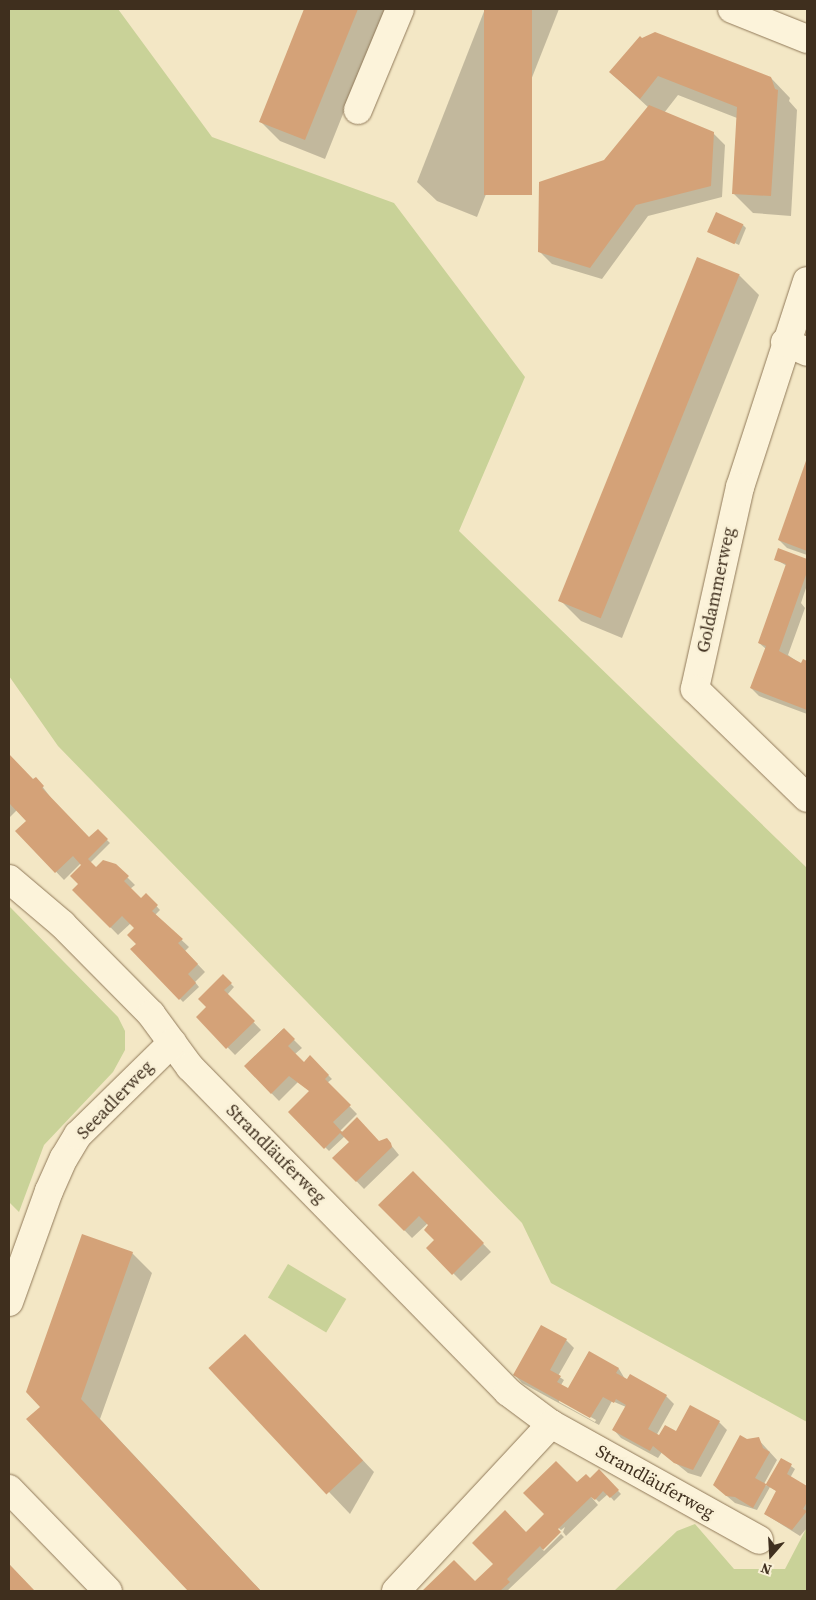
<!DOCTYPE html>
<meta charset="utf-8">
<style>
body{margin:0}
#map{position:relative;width:816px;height:1600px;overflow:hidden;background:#f3e7c5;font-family:"Source Serif 4",serif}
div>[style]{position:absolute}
.green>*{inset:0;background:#c9d298;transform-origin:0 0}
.shadow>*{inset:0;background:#0003}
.building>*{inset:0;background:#d4a278;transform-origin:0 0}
.roads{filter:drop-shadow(0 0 1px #907959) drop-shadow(0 0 1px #907959)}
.minor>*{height:28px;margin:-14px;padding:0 14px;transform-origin:14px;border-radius:14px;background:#fcf3da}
span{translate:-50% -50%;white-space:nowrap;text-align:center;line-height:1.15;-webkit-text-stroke:5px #f9f0d6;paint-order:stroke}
.street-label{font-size:18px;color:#3f2f1e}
.frame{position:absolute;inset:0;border:10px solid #3f2f1e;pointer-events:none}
.north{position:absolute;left:746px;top:1530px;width:50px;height:50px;-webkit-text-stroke:4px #f9f0d6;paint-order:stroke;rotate:199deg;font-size:14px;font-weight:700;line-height:20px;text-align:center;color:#3f2f1e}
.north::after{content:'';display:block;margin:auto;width:18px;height:22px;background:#3f2f1e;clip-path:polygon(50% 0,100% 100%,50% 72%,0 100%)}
</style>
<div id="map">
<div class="green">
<div style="clip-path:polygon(9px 9px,118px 9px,212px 137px,394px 203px,525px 377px,459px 531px,807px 868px,807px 1422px,551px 1283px,522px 1223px,58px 746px,9px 676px)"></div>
<div style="clip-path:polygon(9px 906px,118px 1017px,125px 1031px,125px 1050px,113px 1072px,44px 1145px,19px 1212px,9px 1202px)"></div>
<div style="left:288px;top:1264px;width:68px;height:39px;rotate:31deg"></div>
<div style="clip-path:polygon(695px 1524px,734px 1569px,785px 1569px,807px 1527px,807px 1591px,614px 1591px,677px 1531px)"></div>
</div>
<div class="shadow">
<div style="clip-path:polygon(305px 9px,385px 9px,325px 159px,280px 141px,260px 121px)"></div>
<div style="clip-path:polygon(485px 9px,559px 9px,477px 217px,437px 201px,417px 182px)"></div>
<div style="clip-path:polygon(610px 72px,771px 78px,790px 98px,789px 101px,797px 110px,791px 216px,753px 213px,733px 193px,737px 118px,678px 95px,664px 113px,713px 133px,725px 145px,722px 197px,648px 216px,602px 279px,552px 264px,540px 252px,604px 161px,649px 108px)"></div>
<div style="clip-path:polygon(743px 225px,746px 228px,739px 245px,710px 231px)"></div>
<div style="clip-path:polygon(739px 275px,759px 295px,622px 638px,581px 621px,561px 601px)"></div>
<div style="clip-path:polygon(807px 460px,807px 555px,787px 548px,779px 540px)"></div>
<div style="clip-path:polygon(779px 550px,807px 560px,807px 585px,801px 603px,805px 608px,788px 655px,802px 665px,803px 661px,807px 663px,807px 714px,759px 696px,751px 688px,766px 649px,759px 643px,787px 566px,775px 559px)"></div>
<div style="clip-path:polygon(9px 756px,33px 781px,39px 782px,54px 802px,90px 839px,98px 831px,110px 843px,90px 863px,96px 869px,115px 865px,135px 885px,130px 889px,141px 900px,146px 895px,160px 910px,155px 915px,189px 947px,185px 951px,205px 972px,195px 982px,199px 987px,183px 1002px,132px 949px,137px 944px,136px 928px,131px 923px,118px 935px,74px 890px,80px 884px,81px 863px,64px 880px,17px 831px,28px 821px,17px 810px,9px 818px)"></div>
<div style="clip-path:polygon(223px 976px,234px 987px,227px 995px,261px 1030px,235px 1055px,198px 1017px,208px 1007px)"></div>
<div style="clip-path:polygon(283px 1029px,302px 1048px,295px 1054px,304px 1063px,310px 1057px,332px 1079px,327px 1083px,357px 1114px,340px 1131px,379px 1142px,386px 1139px,399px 1155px,364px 1189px,334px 1158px,351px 1142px,345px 1136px,329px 1151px,290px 1112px,311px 1092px,298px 1082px,279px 1101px,245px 1066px)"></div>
<div style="clip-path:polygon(380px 1205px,458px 1218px,491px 1252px,461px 1281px,428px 1248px,436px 1240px,428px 1223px,412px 1238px)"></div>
<div style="clip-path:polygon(132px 1253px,152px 1273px,100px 1419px,261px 1591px,189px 1591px,28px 1419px,41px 1407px)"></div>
<div style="clip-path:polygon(evenodd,566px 1340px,574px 1348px,558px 1376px,564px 1380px,561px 1385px,568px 1390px,589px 1352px,619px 1369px,625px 1379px,666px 1396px,674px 1404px,656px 1436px,719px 1422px,727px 1430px,701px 1477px,688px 1473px,662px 1452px,658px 1458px,621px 1438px,614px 1430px,626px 1407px,612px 1401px,599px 1425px,522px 1383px,515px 1375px,566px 1340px,559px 1399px,596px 1420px,595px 1422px,559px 1402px,559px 1399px)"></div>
<div style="clip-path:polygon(256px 1347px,374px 1472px,350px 1514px,211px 1368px)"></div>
<div style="clip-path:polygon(758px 1439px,777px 1460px,764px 1484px,766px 1486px,781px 1459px,795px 1469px,790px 1478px,807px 1487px,807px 1528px,800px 1536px,765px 1514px,778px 1492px,770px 1487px,757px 1510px,735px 1503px,714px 1485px,747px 1440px)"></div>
<div style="clip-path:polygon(599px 1471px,621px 1494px,614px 1501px,608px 1494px,599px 1502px,582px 1486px,598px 1505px,566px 1536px,563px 1532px,565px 1527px,561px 1530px,554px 1524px,559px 1532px,542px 1549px,544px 1551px,561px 1534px,564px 1537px,507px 1591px,487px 1591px,484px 1588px,483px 1591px,424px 1591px,454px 1562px,475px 1583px,577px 1484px,590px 1479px)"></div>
<div style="clip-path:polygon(9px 1564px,34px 1591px,9px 1591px)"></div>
</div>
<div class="building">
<div style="clip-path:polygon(304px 9px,358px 9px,305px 140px,259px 122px)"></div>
<div style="left:484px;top:9px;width:48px;height:186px"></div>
<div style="clip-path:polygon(655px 32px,771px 77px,775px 89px,778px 90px,771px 196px,732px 194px,737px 107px,658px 76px,640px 99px,609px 72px,640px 36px,642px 38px)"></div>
<div style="clip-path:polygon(649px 105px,714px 132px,711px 186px,636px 205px,590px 268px,538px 252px,539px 182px,604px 160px)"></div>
<div style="left:716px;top:212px;width:30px;height:22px;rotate:24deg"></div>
<div style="left:697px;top:257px;width:46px;height:371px;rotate:22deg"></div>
<div style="clip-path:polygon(807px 458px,807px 551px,778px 540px)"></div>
<div style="clip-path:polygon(778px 548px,807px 559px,807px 572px,779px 651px,801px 663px,803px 659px,807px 661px,807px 710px,750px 688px,766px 646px,758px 643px,786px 564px,774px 560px)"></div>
<div style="clip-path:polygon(9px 754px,33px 779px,36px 777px,44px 786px,42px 788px,89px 837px,98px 829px,108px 839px,88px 859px,96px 867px,103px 860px,116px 864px,129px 876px,124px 881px,141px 898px,146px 893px,158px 905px,152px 911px,183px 939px,178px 943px,198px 964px,188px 974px,196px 983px,179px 1000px,130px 949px,136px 944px,127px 935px,134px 928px,122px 916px,110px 928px,72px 890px,78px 884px,70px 876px,81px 865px,73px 856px,55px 873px,15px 831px,26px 821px,9px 803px)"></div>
<div style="clip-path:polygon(223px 974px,232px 983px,224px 990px,255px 1021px,226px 1049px,196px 1017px,206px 1007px,198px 999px)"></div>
<div style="clip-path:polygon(284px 1028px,295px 1039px,288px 1046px,304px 1062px,310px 1055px,329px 1075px,325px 1079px,351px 1105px,333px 1122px,342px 1132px,357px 1117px,379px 1141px,387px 1138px,391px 1143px,392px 1147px,356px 1182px,332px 1158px,349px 1142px,340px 1133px,324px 1149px,288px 1112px,309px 1091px,289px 1076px,271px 1094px,244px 1066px)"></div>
<div style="clip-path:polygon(413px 1171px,484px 1243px,452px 1275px,426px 1248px,434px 1240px,424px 1230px,428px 1225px,419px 1216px,404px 1231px,378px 1205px)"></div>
<div style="clip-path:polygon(82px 1234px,133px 1252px,81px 1399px,261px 1591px,188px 1591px,26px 1419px,40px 1407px,26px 1392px)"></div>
<div style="clip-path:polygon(541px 1325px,567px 1339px,550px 1370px,561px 1376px,557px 1382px,568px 1388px,589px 1351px,619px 1368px,616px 1373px,627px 1379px,630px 1374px,667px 1395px,648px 1429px,659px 1435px,665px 1425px,676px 1431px,690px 1405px,720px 1421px,693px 1470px,674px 1463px,653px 1446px,650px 1451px,612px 1430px,626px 1405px,616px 1399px,614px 1403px,603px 1397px,590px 1418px,513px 1375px)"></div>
<div style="left:245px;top:1334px;width:173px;height:50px;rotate:47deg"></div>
<div style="clip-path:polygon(740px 1435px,747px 1439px,759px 1437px,763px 1448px,770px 1452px,755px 1478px,766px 1484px,781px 1458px,792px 1464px,787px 1474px,807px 1486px,807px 1502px,803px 1509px,807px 1511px,792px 1530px,764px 1514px,776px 1491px,766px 1485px,753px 1508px,735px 1497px,726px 1496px,713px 1485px)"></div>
<div style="clip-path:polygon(556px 1461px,577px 1482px,586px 1474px,590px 1478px,599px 1469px,619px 1490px,610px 1498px,603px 1491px,595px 1500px,591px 1497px,558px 1529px,561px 1532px,543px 1550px,540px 1546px,507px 1579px,510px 1582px,500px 1591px,422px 1591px,454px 1560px,475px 1581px,493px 1564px,472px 1543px,505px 1510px,526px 1532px,544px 1514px,523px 1493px)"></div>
<div style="clip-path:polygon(9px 1564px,35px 1591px,9px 1591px)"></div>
</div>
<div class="roads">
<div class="minor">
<div style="left:732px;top:9px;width:81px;rotate:21.8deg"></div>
<div style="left:358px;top:110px;width:109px;rotate:-67.4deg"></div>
<div style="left:807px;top:281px;width:217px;rotate:108deg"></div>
<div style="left:740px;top:487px;width:207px;rotate:102.6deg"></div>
<div style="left:695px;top:689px;width:156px;rotate:44.2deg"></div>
<div style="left:785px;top:342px;width:24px;rotate:24deg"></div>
<div style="left:9px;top:879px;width:70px;rotate:40.3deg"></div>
<div style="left:62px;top:924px;width:127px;rotate:45.3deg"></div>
<div style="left:151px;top:1014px;width:66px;rotate:53.7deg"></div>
<div style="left:190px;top:1067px;width:455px;rotate:45.6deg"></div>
<div style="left:508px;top:1392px;width:54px;rotate:36.7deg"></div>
<div style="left:551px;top:1424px;width:238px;rotate:29.1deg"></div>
<div style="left:9px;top:1302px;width:118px;rotate:-70.2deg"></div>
<div style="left:49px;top:1191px;width:36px;rotate:-66deg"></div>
<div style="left:64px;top:1158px;width:27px;rotate:-59deg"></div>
<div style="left:78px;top:1135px;width:132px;rotate:-44.4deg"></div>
<div style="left:9px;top:1489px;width:142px;rotate:45.9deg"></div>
<div style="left:396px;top:1591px;width:228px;rotate:-47.1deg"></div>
</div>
</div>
<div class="street-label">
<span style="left:716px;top:590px;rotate:-78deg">Goldammerweg</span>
<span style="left:115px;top:1100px;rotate:-46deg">Seeadlerweg</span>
<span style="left:276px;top:1154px;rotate:45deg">Strandläuferweg</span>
<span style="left:655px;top:1482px;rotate:29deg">Strandläuferweg</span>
</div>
<div class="frame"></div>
<div class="north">N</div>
</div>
